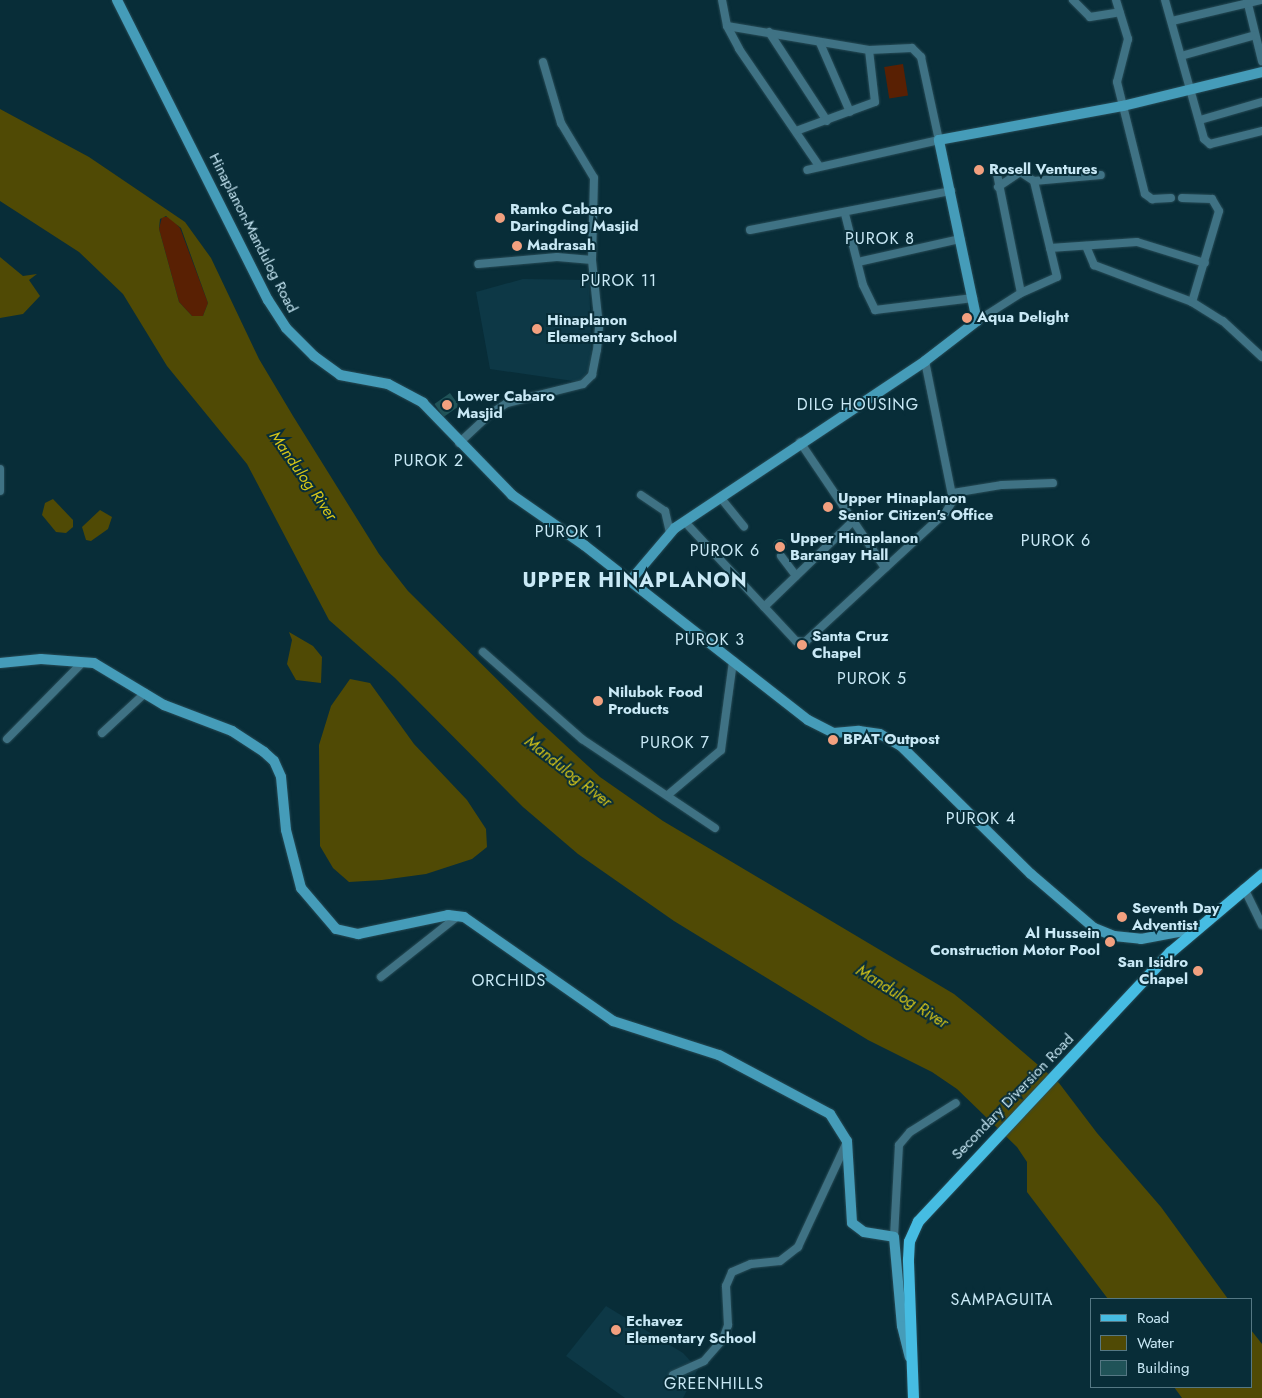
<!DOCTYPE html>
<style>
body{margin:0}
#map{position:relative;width:1262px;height:1398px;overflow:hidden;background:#082d38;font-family:Jost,sans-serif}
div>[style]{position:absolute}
.built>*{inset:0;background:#0d3846}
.green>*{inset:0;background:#592003;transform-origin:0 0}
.water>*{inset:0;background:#504a05}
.building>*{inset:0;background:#205358;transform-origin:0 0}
.round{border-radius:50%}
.roads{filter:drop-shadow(0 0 1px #274b56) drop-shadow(0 0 1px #274b56)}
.street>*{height:8px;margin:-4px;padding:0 4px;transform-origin:4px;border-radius:4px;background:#3f7284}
.secondary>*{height:10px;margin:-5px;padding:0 5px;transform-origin:5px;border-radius:5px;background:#459cb9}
.primary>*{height:11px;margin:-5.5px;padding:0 5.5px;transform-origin:5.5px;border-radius:5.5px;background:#46bce2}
.dots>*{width:14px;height:14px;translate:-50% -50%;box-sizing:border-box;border:2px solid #082d38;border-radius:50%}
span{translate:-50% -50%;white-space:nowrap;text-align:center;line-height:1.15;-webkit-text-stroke:4px #082d38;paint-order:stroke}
.poi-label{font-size:15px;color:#c9e9f6;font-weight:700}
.left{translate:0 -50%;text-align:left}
.right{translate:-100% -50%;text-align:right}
.street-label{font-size:15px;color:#c9e9f6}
.neighbourhood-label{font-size:16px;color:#c9e9f6;letter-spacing:1px}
.water-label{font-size:16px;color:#d5c518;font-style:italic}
.district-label{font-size:20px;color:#c9e9f6;font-weight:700;letter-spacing:1px}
.legend{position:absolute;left:1090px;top:1298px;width:162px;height:90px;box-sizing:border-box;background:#082d38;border:1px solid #557884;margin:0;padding:6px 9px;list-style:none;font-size:15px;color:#c9e9f6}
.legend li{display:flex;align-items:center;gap:10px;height:25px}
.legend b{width:25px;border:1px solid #557884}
</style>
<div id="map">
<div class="built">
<div style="clip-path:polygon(523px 279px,589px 280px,592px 366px,580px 382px,490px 369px,476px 292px)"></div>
<div style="clip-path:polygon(606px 1306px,683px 1353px,698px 1369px,683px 1398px,625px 1398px,566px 1356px)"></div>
</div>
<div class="green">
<div style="left:903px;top:64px;width:32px;height:19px;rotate:81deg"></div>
<div style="clip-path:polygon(162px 217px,170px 217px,180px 228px,208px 303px,203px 316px,192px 316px,179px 302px,159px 229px)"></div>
</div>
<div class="water">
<div style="clip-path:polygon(evenodd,0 109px,89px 157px,185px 222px,211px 258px,259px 359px,293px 416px,379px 554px,408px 591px,537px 719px,600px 777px,663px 821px,954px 994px,980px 1015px,1059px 1083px,1097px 1133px,1161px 1207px,1228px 1299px,1108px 1299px,1027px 1192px,1027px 1162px,1017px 1147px,957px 1089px,932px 1072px,868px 1040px,674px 921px,578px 854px,523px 807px,395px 678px,329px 620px,247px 464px,167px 366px,123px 294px,79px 252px,0 201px,0 109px,166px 216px,181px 228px,208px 303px,203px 316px,192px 316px,179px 302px,159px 229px,160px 219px,166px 216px)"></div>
<div style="clip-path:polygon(0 257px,23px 276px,37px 274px,29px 280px,40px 296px,23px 314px,0 318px)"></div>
<div style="clip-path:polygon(53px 499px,73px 520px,73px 527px,66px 533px,56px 532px,42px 515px,45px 503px)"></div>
<div style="clip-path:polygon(100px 510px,112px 517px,108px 529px,91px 541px,86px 540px,82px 527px)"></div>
<div style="clip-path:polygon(289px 632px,313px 646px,322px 657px,321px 683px,296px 680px,287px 664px,292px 640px)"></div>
<div style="clip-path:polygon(350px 679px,370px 683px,414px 744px,467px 800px,486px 829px,487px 847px,472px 859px,426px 874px,382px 880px,349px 882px,333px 868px,320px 846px,319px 745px,331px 706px)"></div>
<div style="clip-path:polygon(1251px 1330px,1262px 1344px,1262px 1398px,1182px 1398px,1174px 1387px,1251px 1387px)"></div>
</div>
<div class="building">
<div style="left:450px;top:393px;width:16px;height:19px;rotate:55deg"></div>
<div class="round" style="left:773px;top:539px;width:14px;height:14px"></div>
</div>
<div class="roads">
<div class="street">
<div style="left:722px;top:0;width:26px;rotate:79deg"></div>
<div style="left:727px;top:26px;width:26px;rotate:62deg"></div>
<div style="left:739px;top:49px;width:142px;rotate:55.6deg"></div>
<div style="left:1073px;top:0;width:24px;rotate:45deg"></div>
<div style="left:1090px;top:17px;width:30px;rotate:-9deg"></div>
<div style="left:1116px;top:0;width:41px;rotate:72.9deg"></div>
<div style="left:1128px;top:39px;width:44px;rotate:104.3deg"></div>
<div style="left:1117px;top:82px;width:115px;rotate:76deg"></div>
<div style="left:1145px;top:194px;width:9px;rotate:36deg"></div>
<div style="left:1152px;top:199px;width:19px;rotate:-3deg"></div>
<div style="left:1165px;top:0;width:144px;rotate:74.3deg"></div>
<div style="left:1204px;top:139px;width:8px;rotate:40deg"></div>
<div style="left:1210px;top:144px;width:54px;rotate:-14deg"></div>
<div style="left:1247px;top:0;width:63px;rotate:76.2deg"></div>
<div style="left:1172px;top:21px;width:91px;rotate:-13.3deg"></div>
<div style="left:727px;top:26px;width:144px;rotate:9.6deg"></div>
<div style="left:869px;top:50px;width:43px;rotate:-2.7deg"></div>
<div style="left:912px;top:48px;width:13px;rotate:45deg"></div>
<div style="left:921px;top:57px;width:85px;rotate:77.8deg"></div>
<div style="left:939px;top:140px;width:135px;rotate:167.2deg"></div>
<div style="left:769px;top:32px;width:106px;rotate:56.9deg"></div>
<div style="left:820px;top:43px;width:75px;rotate:66.5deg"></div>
<div style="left:1181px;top:56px;width:77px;rotate:-15.8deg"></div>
<div style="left:543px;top:62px;width:64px;rotate:73.6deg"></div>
<div style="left:561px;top:123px;width:64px;rotate:59deg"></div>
<div style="left:594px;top:178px;width:82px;rotate:91.4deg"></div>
<div style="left:1200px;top:120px;width:65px;rotate:-16.2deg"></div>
<div style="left:796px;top:131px;width:84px;rotate:-20.2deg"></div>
<div style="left:875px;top:102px;width:52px;rotate:-96.6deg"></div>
<div style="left:997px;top:174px;width:121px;rotate:78.6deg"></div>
<div style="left:998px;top:187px;width:27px;rotate:-34deg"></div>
<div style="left:1020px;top:172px;width:17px;rotate:33deg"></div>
<div style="left:1034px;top:181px;width:67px;rotate:-5.1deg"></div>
<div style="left:1182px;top:198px;width:30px;rotate:2deg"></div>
<div style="left:1212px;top:199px;width:14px;rotate:60deg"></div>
<div style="left:1219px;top:211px;width:95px;rotate:106.5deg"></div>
<div style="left:845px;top:214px;width:73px;rotate:75.8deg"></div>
<div style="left:863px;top:285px;width:28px;rotate:64deg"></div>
<div style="left:875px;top:310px;width:99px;rotate:-7deg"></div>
<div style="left:750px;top:230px;width:205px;rotate:-11deg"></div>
<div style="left:1086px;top:246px;width:21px;rotate:67deg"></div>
<div style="left:1094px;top:265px;width:105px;rotate:20.7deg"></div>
<div style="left:1192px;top:302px;width:36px;rotate:32deg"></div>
<div style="left:1223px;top:321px;width:53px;rotate:42.7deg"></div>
<div style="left:1050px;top:248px;width:87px;rotate:-3.9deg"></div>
<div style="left:1137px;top:242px;width:71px;rotate:17.2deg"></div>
<div style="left:858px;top:262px;width:105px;rotate:-12.7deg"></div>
<div style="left:977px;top:321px;width:52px;rotate:-32.5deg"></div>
<div style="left:1021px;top:293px;width:39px;rotate:-24deg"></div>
<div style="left:1057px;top:277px;width:99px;rotate:-103.5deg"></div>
<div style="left:800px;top:442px;width:152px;rotate:56deg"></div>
<div style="left:459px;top:443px;width:42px;rotate:-43.1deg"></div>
<div style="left:490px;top:414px;width:20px;rotate:-33deg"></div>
<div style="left:507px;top:403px;width:78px;rotate:-14deg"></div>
<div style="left:583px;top:384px;width:13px;rotate:-45deg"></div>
<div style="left:592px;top:375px;width:25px;rotate:-79deg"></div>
<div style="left:597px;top:350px;width:24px;rotate:-85deg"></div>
<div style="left:599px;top:326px;width:66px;rotate:-96.1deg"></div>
<div style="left:592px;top:260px;width:35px;rotate:-175deg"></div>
<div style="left:557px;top:257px;width:79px;rotate:174.9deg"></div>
<div style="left:0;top:469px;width:22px;rotate:90deg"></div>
<div style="left:953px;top:493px;width:50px;rotate:-9.3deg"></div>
<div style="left:1002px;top:485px;width:51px;rotate:-2.2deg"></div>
<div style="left:641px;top:495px;width:29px;rotate:34deg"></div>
<div style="left:665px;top:511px;width:23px;rotate:77deg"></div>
<div style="left:720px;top:497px;width:38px;rotate:51deg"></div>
<div style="left:685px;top:522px;width:163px;rotate:47deg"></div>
<div style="left:796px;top:641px;width:9px;rotate:6deg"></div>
<div style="left:805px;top:642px;width:192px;rotate:-42.7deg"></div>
<div style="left:946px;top:512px;width:14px;rotate:-60deg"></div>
<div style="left:953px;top:500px;width:142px;rotate:-101.4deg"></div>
<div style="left:781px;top:556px;width:25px;rotate:53deg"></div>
<div style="left:764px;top:607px;width:124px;rotate:-44deg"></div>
<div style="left:483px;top:652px;width:132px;rotate:41.3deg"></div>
<div style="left:582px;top:739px;width:160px;rotate:33.8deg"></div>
<div style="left:102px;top:733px;width:59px;rotate:-42.9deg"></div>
<div style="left:7px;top:739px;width:108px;rotate:-45.4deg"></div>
<div style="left:669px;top:794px;width:68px;rotate:-40.2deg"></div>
<div style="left:721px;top:750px;width:90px;rotate:-82.3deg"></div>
<div style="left:1244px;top:888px;width:41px;rotate:64.1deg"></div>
<div style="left:381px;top:977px;width:98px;rotate:-38.4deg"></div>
<div style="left:894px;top:1237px;width:92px;rotate:-86.9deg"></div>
<div style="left:899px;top:1145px;width:17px;rotate:-50deg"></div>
<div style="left:910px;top:1132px;width:54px;rotate:-32.2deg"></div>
<div style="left:673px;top:1375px;width:34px;rotate:-24deg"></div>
<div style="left:704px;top:1361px;width:29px;rotate:-49deg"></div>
<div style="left:723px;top:1339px;width:15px;rotate:-70deg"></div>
<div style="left:728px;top:1325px;width:39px;rotate:-93deg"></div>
<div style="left:726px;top:1286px;width:15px;rotate:-67deg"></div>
<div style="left:732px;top:1272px;width:21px;rotate:-23deg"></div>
<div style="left:751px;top:1264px;width:29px;rotate:-6deg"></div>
<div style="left:780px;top:1261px;width:23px;rotate:-38deg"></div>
<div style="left:798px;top:1247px;width:116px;rotate:-65deg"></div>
</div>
<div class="secondary">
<div style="left:117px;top:0;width:336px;rotate:63.3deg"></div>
<div style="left:268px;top:300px;width:33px;rotate:57deg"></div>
<div style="left:286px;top:328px;width:40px;rotate:45deg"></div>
<div style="left:314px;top:356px;width:32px;rotate:36deg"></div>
<div style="left:340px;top:375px;width:49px;rotate:10.6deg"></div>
<div style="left:388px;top:384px;width:40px;rotate:28deg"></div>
<div style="left:423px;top:403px;width:128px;rotate:45.9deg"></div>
<div style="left:512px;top:495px;width:88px;rotate:34.8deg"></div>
<div style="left:584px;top:545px;width:284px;rotate:38deg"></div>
<div style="left:808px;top:720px;width:29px;rotate:27deg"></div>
<div style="left:834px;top:733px;width:25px;rotate:-5deg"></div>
<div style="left:859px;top:731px;width:21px;rotate:8deg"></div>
<div style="left:880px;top:734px;width:24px;rotate:30deg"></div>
<div style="left:901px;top:746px;width:182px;rotate:44.6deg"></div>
<div style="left:1031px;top:874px;width:83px;rotate:40.6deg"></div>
<div style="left:1094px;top:928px;width:22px;rotate:22deg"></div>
<div style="left:1114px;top:936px;width:27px;rotate:6deg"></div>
<div style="left:1141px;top:939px;width:54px;rotate:-10.7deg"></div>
<div style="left:630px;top:581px;width:70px;rotate:-49.7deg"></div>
<div style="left:675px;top:528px;width:301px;rotate:-33.7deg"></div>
<div style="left:925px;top:361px;width:66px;rotate:-37.6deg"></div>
<div style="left:977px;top:321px;width:185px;rotate:-101.9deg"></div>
<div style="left:939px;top:140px;width:187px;rotate:-10.5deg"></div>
<div style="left:1123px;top:106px;width:143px;rotate:-13.7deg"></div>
<div style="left:0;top:663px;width:41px;rotate:-5.6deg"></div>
<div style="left:41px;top:659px;width:53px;rotate:4.3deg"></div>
<div style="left:94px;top:663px;width:82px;rotate:31deg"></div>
<div style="left:164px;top:705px;width:73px;rotate:20.9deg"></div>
<div style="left:232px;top:731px;width:38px;rotate:33deg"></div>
<div style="left:264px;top:752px;width:13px;rotate:42deg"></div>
<div style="left:274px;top:761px;width:17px;rotate:66deg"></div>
<div style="left:281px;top:777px;width:53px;rotate:84.6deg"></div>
<div style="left:286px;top:830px;width:60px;rotate:75.5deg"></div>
<div style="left:301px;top:888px;width:54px;rotate:49.5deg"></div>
<div style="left:336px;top:929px;width:23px;rotate:13deg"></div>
<div style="left:358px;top:934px;width:92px;rotate:-11.9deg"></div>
<div style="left:448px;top:915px;width:16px;rotate:7deg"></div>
<div style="left:464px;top:917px;width:182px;rotate:34.9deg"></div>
<div style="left:613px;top:1021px;width:111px;rotate:17.8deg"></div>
<div style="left:719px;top:1055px;width:126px;rotate:28deg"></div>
<div style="left:830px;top:1114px;width:32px;rotate:58deg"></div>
<div style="left:847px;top:1141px;width:82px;rotate:86.5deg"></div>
<div style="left:852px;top:1223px;width:15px;rotate:37deg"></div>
<div style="left:864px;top:1232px;width:30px;rotate:9deg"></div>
<div style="left:894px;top:1237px;width:89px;rotate:84.9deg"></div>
<div style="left:902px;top:1326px;width:32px;rotate:76deg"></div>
</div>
<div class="primary">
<div style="left:913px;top:1398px;width:139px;rotate:-92.1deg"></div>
<div style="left:908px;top:1259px;width:18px;rotate:-87deg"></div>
<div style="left:909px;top:1241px;width:22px;rotate:-66deg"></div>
<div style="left:918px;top:1221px;width:369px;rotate:-46.9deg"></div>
<div style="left:1170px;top:952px;width:121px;rotate:-40.3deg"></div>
</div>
</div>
<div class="dots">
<div style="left:979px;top:170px;background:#f2a07f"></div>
<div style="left:500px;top:218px;background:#f2a07f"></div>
<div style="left:517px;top:246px;background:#f2a07f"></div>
<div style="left:967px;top:318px;background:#f2a07f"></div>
<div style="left:537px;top:329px;background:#f2a07f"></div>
<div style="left:447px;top:405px;background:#f2a07f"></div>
<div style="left:828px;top:507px;background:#f2a07f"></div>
<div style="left:780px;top:547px;background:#f2a07f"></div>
<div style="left:802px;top:645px;background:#f2a07f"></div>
<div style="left:598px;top:701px;background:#f2a07f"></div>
<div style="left:833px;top:740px;background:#f2a07f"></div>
<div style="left:1122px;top:917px;background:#f2a07f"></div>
<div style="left:1110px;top:942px;background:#f2a07f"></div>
<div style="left:1198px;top:971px;background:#f2a07f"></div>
<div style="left:616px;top:1330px;background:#f2a07f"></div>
</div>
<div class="poi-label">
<span class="left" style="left:989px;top:170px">Rosell Ventures</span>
<span class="left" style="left:510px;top:218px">Ramko Cabaro<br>Daringding Masjid</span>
<span class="left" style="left:527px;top:246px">Madrasah</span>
<span class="left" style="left:977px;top:318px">Aqua Delight</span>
<span class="left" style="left:547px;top:329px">Hinaplanon<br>Elementary School</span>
<span class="left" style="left:457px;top:405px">Lower Cabaro<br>Masjid</span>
<span class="left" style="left:838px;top:507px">Upper Hinaplanon<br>Senior Citizen's Office</span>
<span class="left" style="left:790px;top:547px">Upper Hinaplanon<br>Barangay Hall</span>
<span class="left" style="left:812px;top:645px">Santa Cruz<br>Chapel</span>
<span class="left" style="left:608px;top:701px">Nilubok Food<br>Products</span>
<span class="left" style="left:843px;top:740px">BPAT Outpost</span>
<span class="left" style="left:1132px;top:917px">Seventh Day<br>Adventist</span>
<span class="right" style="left:1100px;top:942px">Al Hussein<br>Construction Motor Pool</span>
<span class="right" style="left:1188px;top:971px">San Isidro<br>Chapel</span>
<span class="left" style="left:626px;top:1330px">Echavez<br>Elementary School</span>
</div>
<div class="street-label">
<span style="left:253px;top:233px;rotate:63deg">Hinaplanon-Mandulog Road</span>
<span style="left:1013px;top:1097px;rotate:-46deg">Secondary Diversion Road</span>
</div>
<div class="neighbourhood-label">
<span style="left:880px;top:239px">PUROK 8</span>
<span style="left:619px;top:281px">PUROK 11</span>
<span style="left:858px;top:405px">DILG HOUSING</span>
<span style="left:429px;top:461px">PUROK 2</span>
<span style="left:569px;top:532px">PUROK 1</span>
<span style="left:1056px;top:541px">PUROK 6</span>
<span style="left:725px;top:551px">PUROK 6</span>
<span style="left:710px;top:640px">PUROK 3</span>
<span style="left:872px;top:679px">PUROK 5</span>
<span style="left:675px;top:743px">PUROK 7</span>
<span style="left:981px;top:819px">PUROK 4</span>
<span style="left:509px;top:981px">ORCHIDS</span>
<span style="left:1002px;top:1300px">SAMPAGUITA</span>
<span style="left:714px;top:1384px">GREENHILLS</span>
</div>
<div class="water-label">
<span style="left:303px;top:476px;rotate:55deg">Mandulog River</span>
<span style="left:568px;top:772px;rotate:38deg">Mandulog River</span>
<span style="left:902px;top:997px;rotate:32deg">Mandulog River</span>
</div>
<div class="district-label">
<span style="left:635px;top:580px">UPPER HINAPLANON</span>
</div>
<ul class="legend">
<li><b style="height:6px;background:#46bce2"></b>Road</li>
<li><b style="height:14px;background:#504a05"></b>Water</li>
<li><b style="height:14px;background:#205358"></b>Building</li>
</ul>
</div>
